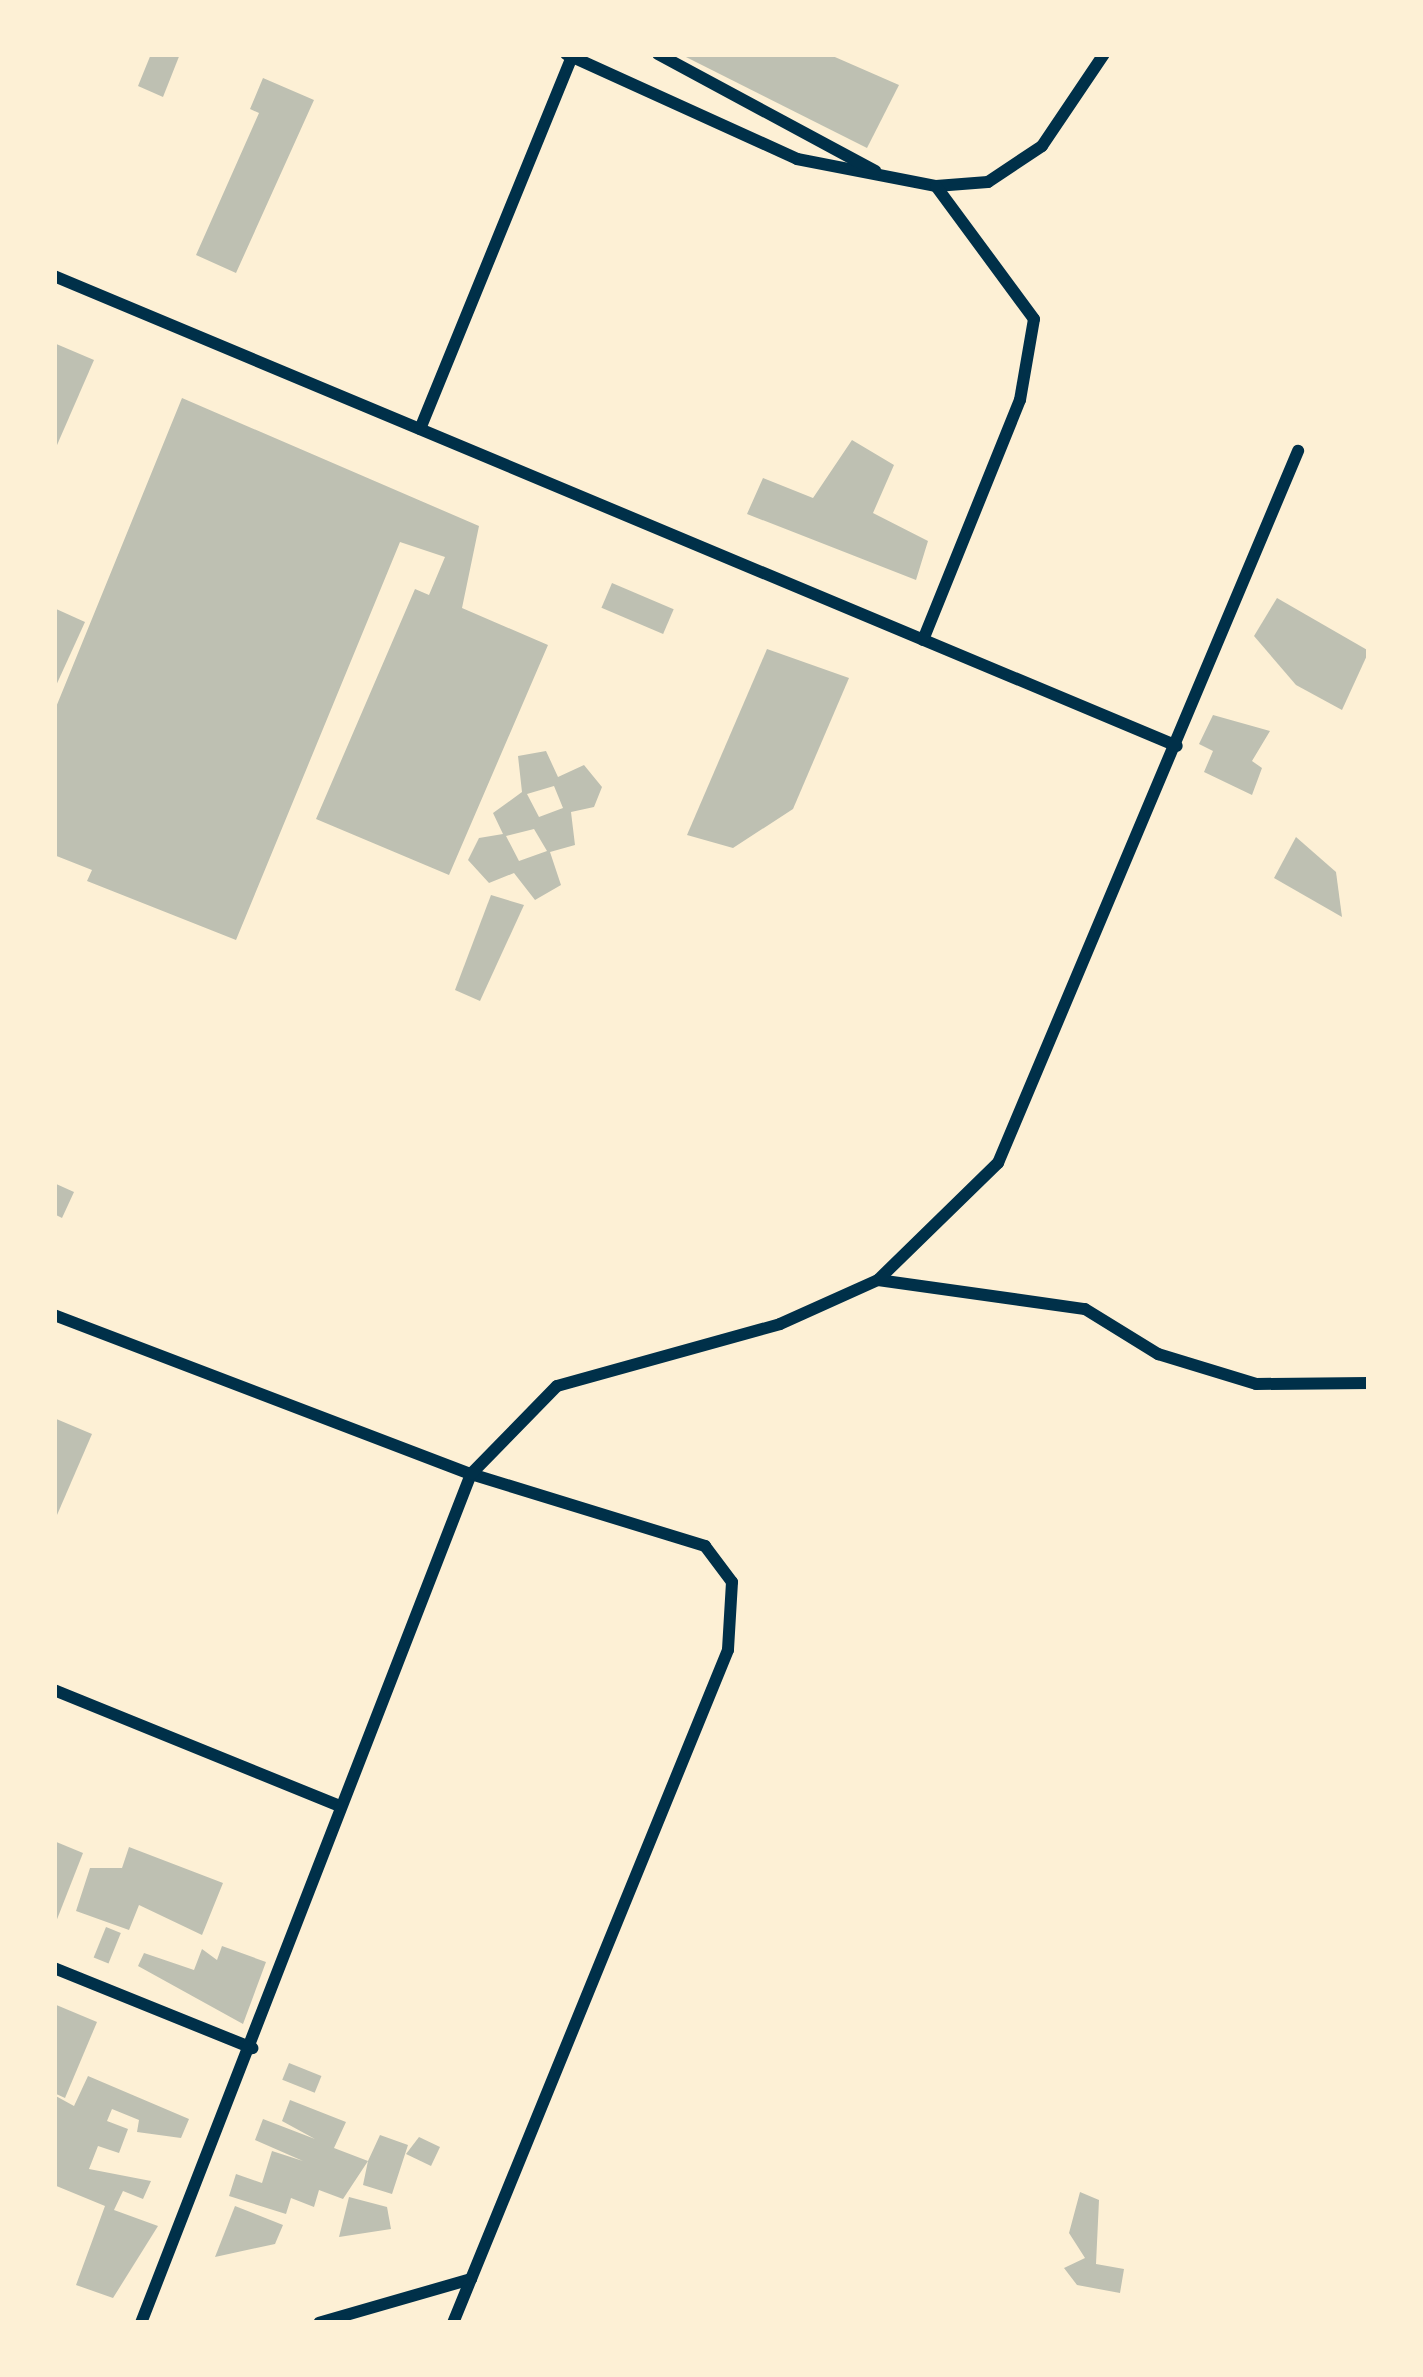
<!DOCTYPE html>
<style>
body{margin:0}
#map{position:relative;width:1423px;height:2377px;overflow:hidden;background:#fdf0d5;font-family:Manrope,sans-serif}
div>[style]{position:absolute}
.building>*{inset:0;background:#bec0b2;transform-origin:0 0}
.minor>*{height:12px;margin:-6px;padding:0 6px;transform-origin:6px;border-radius:6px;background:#003049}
span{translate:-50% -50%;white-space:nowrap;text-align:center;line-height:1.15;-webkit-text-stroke:9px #fdf0d5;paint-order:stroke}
.frame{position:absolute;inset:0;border:57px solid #fdf0d5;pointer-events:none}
</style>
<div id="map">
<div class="building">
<div style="clip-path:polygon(151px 54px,180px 54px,163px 97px,138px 86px)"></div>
<div style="clip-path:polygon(680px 54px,828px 54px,899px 85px,867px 148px)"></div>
<div style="clip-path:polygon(263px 78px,314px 100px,236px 273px,196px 255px,259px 113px,250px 109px)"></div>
<div style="clip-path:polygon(54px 343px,94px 360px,54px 452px)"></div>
<div style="clip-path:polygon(182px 398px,479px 526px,462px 608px,548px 645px,449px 875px,316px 819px,415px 589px,429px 595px,445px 557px,400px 542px,236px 940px,87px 881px,92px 870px,54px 855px,54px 712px)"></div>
<div style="clip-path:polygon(852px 440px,894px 465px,873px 513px,928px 541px,916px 580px,747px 514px,763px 478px,813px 498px)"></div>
<div style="left:612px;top:583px;width:67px;height:27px;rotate:23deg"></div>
<div style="clip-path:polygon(1277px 598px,1369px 651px,1342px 710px,1296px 685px,1254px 636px)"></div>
<div style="clip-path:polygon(54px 608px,85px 622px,54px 690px)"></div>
<div style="clip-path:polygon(767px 649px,849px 678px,793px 809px,733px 848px,687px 835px)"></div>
<div style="clip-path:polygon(1213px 715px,1270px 731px,1252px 761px,1262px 768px,1252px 795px,1204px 772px,1213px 751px,1199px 744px)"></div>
<div style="clip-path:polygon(evenodd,546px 751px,558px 777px,584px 765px,602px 787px,594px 807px,571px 812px,575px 845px,550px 852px,561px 885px,535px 900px,514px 873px,489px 883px,468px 860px,479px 838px,503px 834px,493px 813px,522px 792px,518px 756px,546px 751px,554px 786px,563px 808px,539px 817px,527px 794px,554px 786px,546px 751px,534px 829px,547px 851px,519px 861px,506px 836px,534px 829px)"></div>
<div style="clip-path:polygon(1296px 837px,1336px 872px,1342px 917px,1274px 878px)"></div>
<div style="clip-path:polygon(491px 895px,524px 905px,480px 1001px,455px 990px)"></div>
<div style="clip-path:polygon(54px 1183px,74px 1192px,62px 1218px,54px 1214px)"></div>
<div style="clip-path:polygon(54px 1418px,92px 1434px,54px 1522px)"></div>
<div style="clip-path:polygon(54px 1841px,83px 1853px,54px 1927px)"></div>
<div style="clip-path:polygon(129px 1847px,223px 1883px,202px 1935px,139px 1905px,129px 1930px,76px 1911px,90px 1868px,122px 1868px)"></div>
<div style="left:106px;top:1927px;width:16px;height:33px;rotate:22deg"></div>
<div style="clip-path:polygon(222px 1946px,266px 1962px,243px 2024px,138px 1966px,144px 1953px,194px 1970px,202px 1949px,217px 1960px)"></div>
<div style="clip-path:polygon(54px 2004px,97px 2022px,65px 2098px,54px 2093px)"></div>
<div style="left:289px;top:2063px;width:35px;height:18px;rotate:22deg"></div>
<div style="clip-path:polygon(88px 2076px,189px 2119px,181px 2138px,137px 2132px,139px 2120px,112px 2109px,107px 2121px,128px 2129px,119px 2153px,98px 2146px,89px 2169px,151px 2181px,143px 2199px,123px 2191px,114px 2210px,158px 2226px,113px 2298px,76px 2285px,105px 2206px,54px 2185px,54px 2095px,74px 2106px)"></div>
<div style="clip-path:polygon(290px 2100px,346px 2122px,334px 2148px,368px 2161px,380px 2135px,408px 2145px,392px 2194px,363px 2185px,368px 2161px,343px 2199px,319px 2190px,314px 2207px,291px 2198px,286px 2214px,229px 2196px,236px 2174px,262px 2183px,272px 2151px,303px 2161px,255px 2140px,263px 2119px,315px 2139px,282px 2121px)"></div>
<div style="clip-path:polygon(419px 2137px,440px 2147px,431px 2166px,406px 2154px)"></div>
<div style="clip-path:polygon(1080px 2192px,1099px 2200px,1096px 2264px,1124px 2269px,1120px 2293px,1077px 2285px,1064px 2268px,1085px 2258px,1069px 2233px)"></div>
<div style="clip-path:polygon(349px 2197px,387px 2207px,391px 2229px,339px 2237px)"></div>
<div style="clip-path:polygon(235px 2206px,283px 2225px,275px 2244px,215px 2257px)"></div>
</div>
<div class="minor">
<div style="left:566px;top:54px;width:254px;rotate:24.4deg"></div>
<div style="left:797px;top:159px;width:142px;rotate:11deg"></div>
<div style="left:936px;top:186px;width:52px;rotate:-4.4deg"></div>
<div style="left:988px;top:182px;width:65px;rotate:-33.7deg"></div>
<div style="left:1042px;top:146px;width:111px;rotate:-56deg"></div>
<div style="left:658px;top:54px;width:247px;rotate:28.3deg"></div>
<div style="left:54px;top:276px;width:1217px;rotate:22.71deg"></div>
<div style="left:420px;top:429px;width:405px;rotate:-67.8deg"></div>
<div style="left:923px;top:640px;width:259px;rotate:-68deg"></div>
<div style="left:1020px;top:400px;width:82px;rotate:-80.2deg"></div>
<div style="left:1034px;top:319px;width:165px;rotate:-126.4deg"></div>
<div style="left:878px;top:1280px;width:209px;rotate:8deg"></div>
<div style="left:1085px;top:1309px;width:86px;rotate:31.7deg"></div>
<div style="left:1158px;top:1354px;width:102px;rotate:17deg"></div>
<div style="left:1256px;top:1384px;width:113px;rotate:-0.5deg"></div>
<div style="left:54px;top:1315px;width:446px;rotate:20.9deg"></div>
<div style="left:471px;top:1474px;width:245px;rotate:17.1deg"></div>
<div style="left:705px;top:1546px;width:45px;rotate:53.1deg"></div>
<div style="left:732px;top:1582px;width:68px;rotate:93.4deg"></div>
<div style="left:728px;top:1650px;width:679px;rotate:112.22deg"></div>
<div style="left:471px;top:2279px;width:158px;rotate:163.9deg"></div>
<div style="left:54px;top:1690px;width:308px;rotate:22.1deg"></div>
<div style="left:54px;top:1968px;width:214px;rotate:22deg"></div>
<div style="left:141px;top:2323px;width:911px;rotate:-68.76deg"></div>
<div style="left:471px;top:1474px;width:123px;rotate:-45.7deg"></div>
<div style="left:557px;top:1386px;width:231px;rotate:-15.5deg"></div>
<div style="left:780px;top:1324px;width:107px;rotate:-24.2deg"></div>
<div style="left:878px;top:1280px;width:168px;rotate:-44.3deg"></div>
<div style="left:998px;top:1163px;width:773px;rotate:-67.15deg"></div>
<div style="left:453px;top:2323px;width:48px;rotate:-67.8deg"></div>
</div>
<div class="frame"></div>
</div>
